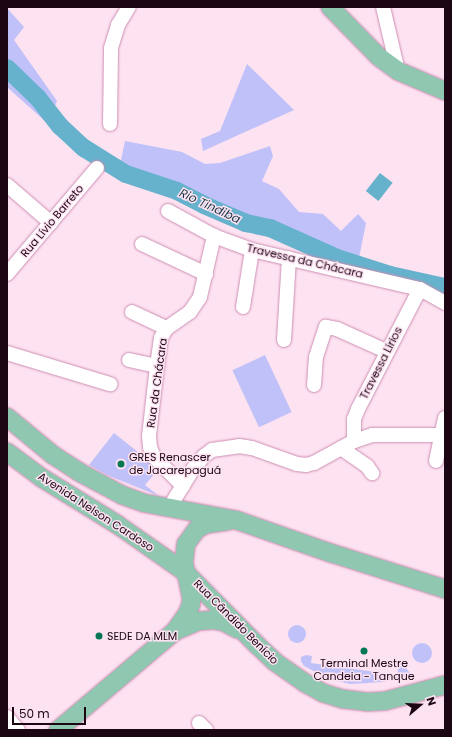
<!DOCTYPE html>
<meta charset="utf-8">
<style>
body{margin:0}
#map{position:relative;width:452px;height:737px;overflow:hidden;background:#fde2f1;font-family:Poppins,sans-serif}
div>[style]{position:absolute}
.green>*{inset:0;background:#bfc1f8;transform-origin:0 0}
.round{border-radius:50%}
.water>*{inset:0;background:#66b1cc;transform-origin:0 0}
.river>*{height:18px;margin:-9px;padding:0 9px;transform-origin:9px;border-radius:9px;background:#66b1cc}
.roads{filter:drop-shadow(0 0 1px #cd8db3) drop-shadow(0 0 1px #cd8db3)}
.minor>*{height:14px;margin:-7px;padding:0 7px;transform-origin:7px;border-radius:7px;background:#fff}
.major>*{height:18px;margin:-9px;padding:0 9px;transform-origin:9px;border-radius:9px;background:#8fc7b0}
.dots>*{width:11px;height:11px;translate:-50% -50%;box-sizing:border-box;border:2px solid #fde2f1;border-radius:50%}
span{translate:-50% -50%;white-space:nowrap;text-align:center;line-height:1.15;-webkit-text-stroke:3px #fde2f1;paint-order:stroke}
.street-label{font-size:11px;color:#1c0614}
.poi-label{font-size:11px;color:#1c0614}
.left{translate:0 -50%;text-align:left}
.water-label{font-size:12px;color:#173a46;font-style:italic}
.frame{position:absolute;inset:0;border:8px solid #1c0614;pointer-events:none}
.north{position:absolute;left:400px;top:685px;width:40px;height:40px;-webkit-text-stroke:3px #fde2f1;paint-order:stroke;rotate:71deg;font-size:11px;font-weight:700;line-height:16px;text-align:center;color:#1c0614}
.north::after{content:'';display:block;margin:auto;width:14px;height:18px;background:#1c0614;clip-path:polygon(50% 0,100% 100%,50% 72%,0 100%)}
.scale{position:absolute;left:12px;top:707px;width:74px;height:18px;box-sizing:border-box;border:2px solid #1c0614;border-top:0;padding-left:5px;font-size:12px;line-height:14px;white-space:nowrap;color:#1c0614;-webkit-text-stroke:3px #fde2f1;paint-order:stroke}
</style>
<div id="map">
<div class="green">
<div style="clip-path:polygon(7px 8px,24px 27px,14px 40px,57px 101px,47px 123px,7px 87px)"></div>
<div style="clip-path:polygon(247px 64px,294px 110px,203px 151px,201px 139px,220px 131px)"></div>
<div style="clip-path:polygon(125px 141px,182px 152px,205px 164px,220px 163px,270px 146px,273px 156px,262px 181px,279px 189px,299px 212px,323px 214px,341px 231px,358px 214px,366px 223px,359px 258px,215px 207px,178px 187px,132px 173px,120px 165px)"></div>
<div style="left:265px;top:355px;width:63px;height:36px;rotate:65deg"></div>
<div style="clip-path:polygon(114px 433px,153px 464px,155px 473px,145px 485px,159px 496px,107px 475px,89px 465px)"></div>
<div class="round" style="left:288px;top:625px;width:18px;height:18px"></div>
<div class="round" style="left:412px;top:643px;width:20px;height:20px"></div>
<div style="clip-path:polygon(306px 655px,312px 656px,311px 663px,397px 675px,399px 666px,405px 667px,410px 673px,405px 676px,384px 682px,350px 684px,329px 679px,304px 666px,301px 661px,301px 657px)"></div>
</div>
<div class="water">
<div style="left:380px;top:173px;width:16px;height:23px;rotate:38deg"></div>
</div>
<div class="river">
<div style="left:7px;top:68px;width:43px;rotate:44.1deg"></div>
<div style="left:38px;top:98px;width:36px;rotate:52deg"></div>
<div style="left:60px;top:126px;width:33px;rotate:43deg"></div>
<div style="left:84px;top:148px;width:49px;rotate:31.8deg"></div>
<div style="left:126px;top:174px;width:54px;rotate:18.4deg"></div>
<div style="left:177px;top:191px;width:30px;rotate:27deg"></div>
<div style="left:204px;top:205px;width:46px;rotate:23.2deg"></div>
<div style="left:246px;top:223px;width:25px;rotate:12deg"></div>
<div style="left:270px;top:228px;width:73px;rotate:24.1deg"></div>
<div style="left:337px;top:258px;width:56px;rotate:17.8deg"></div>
<div style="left:390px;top:275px;width:56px;rotate:12.3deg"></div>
</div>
<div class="roads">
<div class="minor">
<div style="left:383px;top:7px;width:66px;rotate:76.8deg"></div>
<div style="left:110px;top:124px;width:76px;rotate:-89.2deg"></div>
<div style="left:111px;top:48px;width:24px;rotate:-73deg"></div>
<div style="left:118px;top:25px;width:21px;rotate:-59deg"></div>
<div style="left:7px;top:185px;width:58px;rotate:40.8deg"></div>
<div style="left:168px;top:211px;width:52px;rotate:28.5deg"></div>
<div style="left:214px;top:236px;width:40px;rotate:20.2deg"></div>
<div style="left:252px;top:250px;width:172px;rotate:13.1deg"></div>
<div style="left:420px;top:289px;width:29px;rotate:29deg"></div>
<div style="left:142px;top:244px;width:71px;rotate:25.1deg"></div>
<div style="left:7px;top:274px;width:139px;rotate:-49.7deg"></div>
<div style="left:243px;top:307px;width:58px;rotate:-81deg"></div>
<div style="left:132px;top:312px;width:38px;rotate:25deg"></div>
<div style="left:284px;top:340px;width:82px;rotate:-86.5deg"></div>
<div style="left:7px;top:353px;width:108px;rotate:16.8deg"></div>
<div style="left:129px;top:360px;width:29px;rotate:12deg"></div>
<div style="left:314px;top:385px;width:28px;rotate:-86deg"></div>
<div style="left:316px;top:357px;width:32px;rotate:-72deg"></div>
<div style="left:326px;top:327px;width:11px;rotate:10deg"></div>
<div style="left:337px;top:329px;width:54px;rotate:24.2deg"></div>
<div style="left:354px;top:441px;width:22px;rotate:-90deg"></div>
<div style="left:354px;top:419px;width:11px;rotate:-68deg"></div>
<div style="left:358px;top:409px;width:135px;rotate:-62.7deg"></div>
<div style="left:341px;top:448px;width:32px;rotate:35deg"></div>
<div style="left:367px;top:466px;width:9px;rotate:54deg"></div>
<div style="left:436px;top:461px;width:44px;rotate:-78.2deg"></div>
<div style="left:183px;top:486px;width:41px;rotate:-135deg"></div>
<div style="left:154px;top:457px;width:11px;rotate:-112deg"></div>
<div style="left:150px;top:447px;width:11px;rotate:-95deg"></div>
<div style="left:149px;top:436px;width:70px;rotate:-83.5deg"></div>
<div style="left:157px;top:366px;width:28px;rotate:-82deg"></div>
<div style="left:161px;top:338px;width:7px;rotate:-63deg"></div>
<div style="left:164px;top:332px;width:5px;rotate:-53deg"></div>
<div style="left:167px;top:328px;width:28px;rotate:-35deg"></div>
<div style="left:190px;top:312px;width:18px;rotate:-56deg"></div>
<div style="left:200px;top:297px;width:63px;rotate:-77.1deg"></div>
<div style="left:169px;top:508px;width:46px;rotate:-58.4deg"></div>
<div style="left:193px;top:469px;width:17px;rotate:-50deg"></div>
<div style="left:204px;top:456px;width:10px;rotate:-37deg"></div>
<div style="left:212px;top:450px;width:27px;rotate:-8deg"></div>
<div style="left:239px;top:446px;width:13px;rotate:9deg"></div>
<div style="left:252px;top:448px;width:48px;rotate:19.6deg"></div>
<div style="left:297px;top:464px;width:9px;rotate:6deg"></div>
<div style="left:306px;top:465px;width:8px;rotate:-14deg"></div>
<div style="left:314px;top:463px;width:46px;rotate:-28.8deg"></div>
<div style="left:354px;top:441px;width:19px;rotate:-18deg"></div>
<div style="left:372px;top:435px;width:73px"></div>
<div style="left:7px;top:717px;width:17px;rotate:50deg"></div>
<div style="left:199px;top:723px;width:10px;rotate:45deg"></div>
</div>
<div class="major">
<div style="left:330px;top:7px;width:70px;rotate:45.6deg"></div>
<div style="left:379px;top:57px;width:24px;rotate:36deg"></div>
<div style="left:398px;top:71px;width:51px;rotate:23.1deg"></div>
<div style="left:7px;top:417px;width:60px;rotate:39.6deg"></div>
<div style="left:53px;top:455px;width:31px;rotate:33deg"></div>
<div style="left:79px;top:472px;width:49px;rotate:28.1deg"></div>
<div style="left:122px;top:495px;width:23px;rotate:20deg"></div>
<div style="left:144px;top:503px;width:94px;rotate:10.5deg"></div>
<div style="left:236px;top:520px;width:101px;rotate:19.2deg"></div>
<div style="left:331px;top:553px;width:120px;rotate:17.5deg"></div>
<div style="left:7px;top:452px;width:44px;rotate:36.6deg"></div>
<div style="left:42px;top:478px;width:89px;rotate:31.7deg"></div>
<div style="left:118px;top:525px;width:82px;rotate:35deg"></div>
<div style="left:185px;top:572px;width:103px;rotate:45.4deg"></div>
<div style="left:257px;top:645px;width:25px;rotate:43deg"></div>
<div style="left:275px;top:662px;width:37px;rotate:35deg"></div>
<div style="left:305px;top:683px;width:21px;rotate:29deg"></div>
<div style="left:323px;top:693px;width:21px;rotate:17deg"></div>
<div style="left:343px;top:699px;width:24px;rotate:7deg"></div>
<div style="left:367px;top:702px;width:18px;rotate:-3deg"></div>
<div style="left:385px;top:701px;width:62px;rotate:-14.9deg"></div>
<div style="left:175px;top:631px;width:26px;rotate:-23deg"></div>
<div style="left:199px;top:621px;width:14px;rotate:-4deg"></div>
<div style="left:213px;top:620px;width:11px;rotate:10deg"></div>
<div style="left:224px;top:622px;width:15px;rotate:28deg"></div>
<div style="left:58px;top:730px;width:153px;rotate:-40.2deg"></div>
<div style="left:175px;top:631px;width:21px;rotate:-55deg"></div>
<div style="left:187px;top:614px;width:11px;rotate:-68deg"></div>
<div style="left:191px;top:604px;width:8px;rotate:-90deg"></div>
<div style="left:191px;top:596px;width:35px;rotate:-102deg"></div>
<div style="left:184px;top:562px;width:18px;rotate:-84deg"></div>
<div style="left:186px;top:544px;width:19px;rotate:-54deg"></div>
<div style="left:197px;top:529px;width:11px;rotate:-27deg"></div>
<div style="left:207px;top:524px;width:21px;rotate:-8deg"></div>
</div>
</div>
<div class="dots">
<div style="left:121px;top:464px;background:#047854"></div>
<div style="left:99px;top:636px;background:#047854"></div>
<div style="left:364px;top:651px;background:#047854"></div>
</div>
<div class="street-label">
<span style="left:52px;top:221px;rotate:-50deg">Rua Lívio Barreto</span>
<span style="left:305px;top:261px;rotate:13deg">Travessa da Chácara</span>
<span style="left:381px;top:363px;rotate:-63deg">Travessa Lírios</span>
<span style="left:157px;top:383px;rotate:-82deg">Rua da Chácara</span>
<span style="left:96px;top:512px;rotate:33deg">Avenida Nelson Cardoso</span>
<span style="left:236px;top:622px;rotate:45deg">Rua Cândido Benício</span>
</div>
<div class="poi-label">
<span class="left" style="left:129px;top:464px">GRES Renascer<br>de Jacarepaguá</span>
<span class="left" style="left:107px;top:636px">SEDE DA MLM</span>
<span style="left:364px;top:670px">Terminal Mestre<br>Candeia - Tanque</span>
</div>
<div class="water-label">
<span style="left:210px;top:206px;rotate:25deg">Rio Tindiba</span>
</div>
<div class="frame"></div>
<div class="north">N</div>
<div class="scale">50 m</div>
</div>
